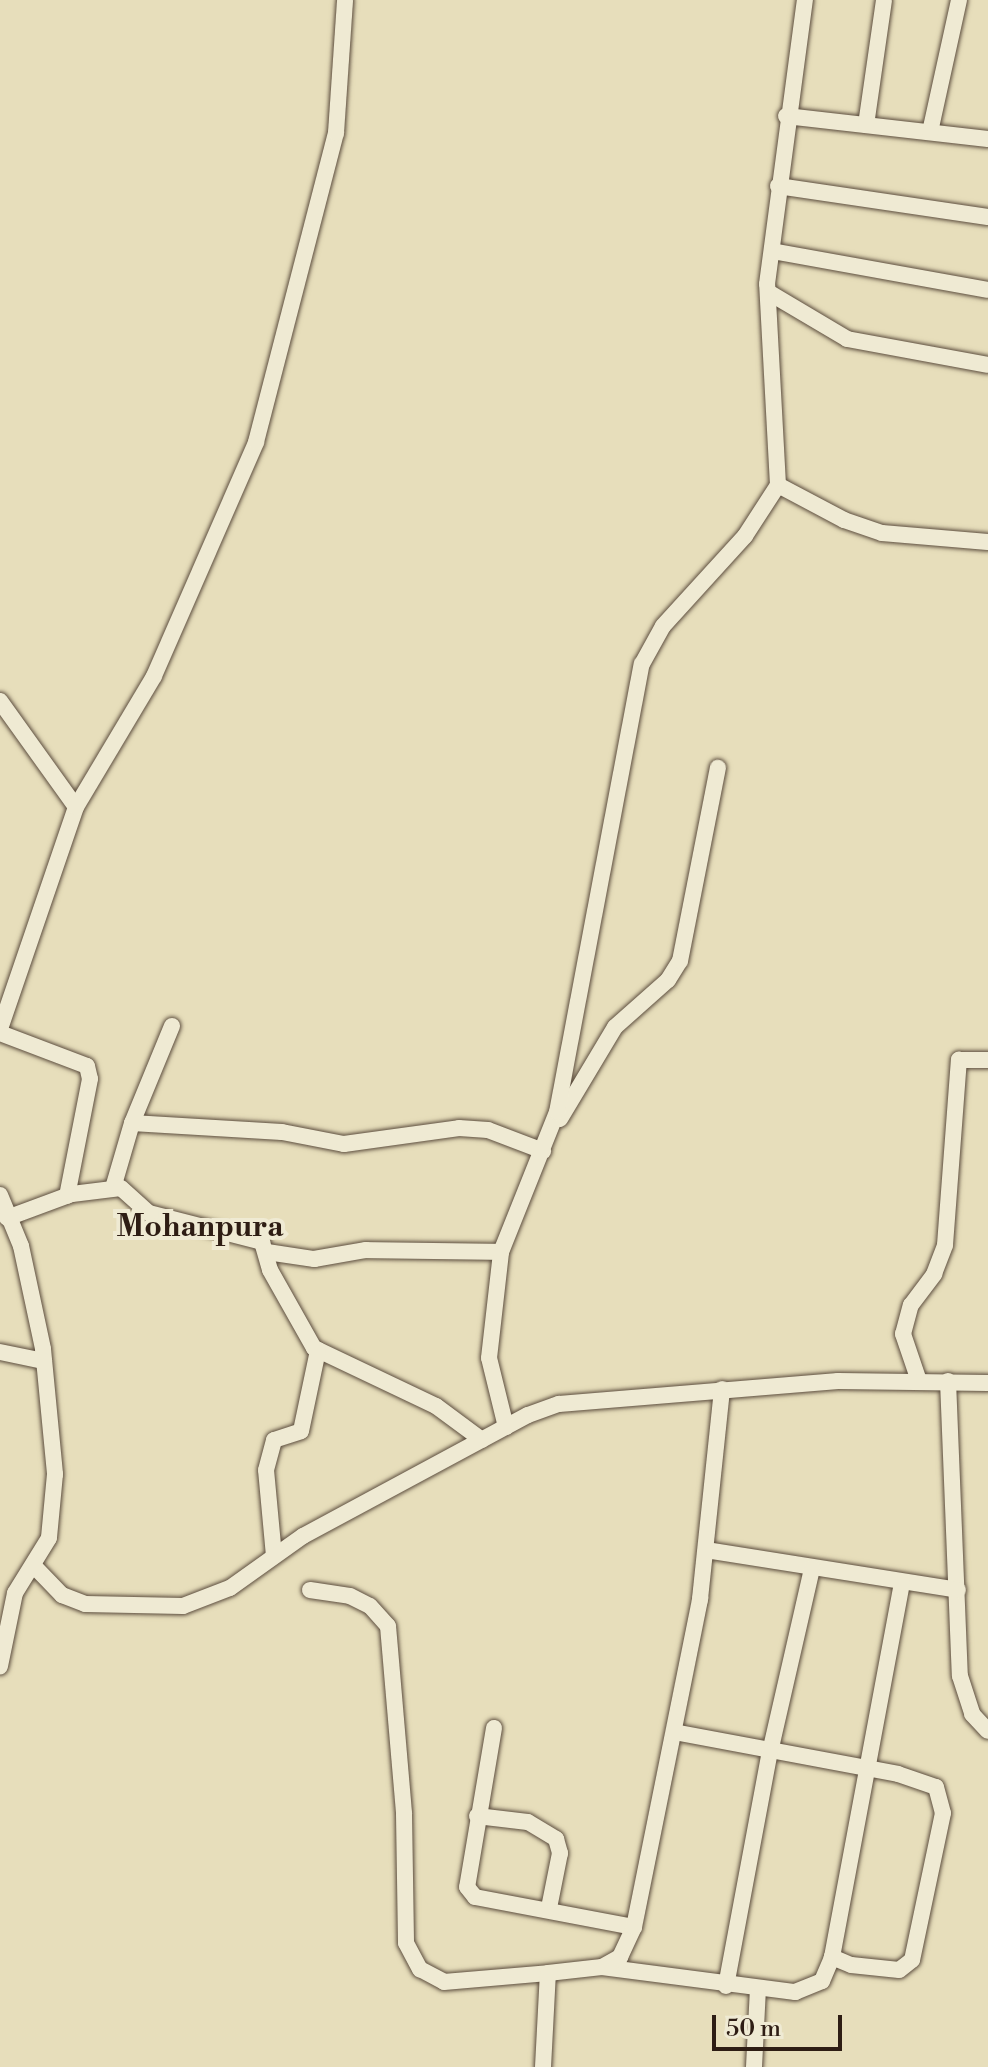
<!DOCTYPE html>
<style>
body{margin:0}
#map{position:relative;width:988px;height:2067px;overflow:hidden;background:#e7debb;font-family:"Libre Bodoni",serif}
div>[style]{position:absolute}
.roads{filter:drop-shadow(0 0 2px #5c4d3e) drop-shadow(0 0 2px #5c4d3e)}
.street>*{height:16px;margin:-8px;padding:0 8px;transform-origin:8px;border-radius:8px;background:#efead3}
span{translate:-50% -50%;white-space:nowrap;text-align:center;line-height:1.15;-webkit-text-stroke:8px #efead3;paint-order:stroke}
.quarter-label{font-size:30px;color:#2e1d14;font-weight:700}
.scale{position:absolute;left:712px;top:2015px;width:130px;height:36px;box-sizing:border-box;border:4px solid #2e1d14;border-top:0;padding-left:10px;font-size:24px;line-height:28px;white-space:nowrap;color:#2e1d14;-webkit-text-stroke:6px #efead3;paint-order:stroke}
</style>
<div id="map">
<div class="roads">
<div class="street">
<div style="left:786px;top:116px;width:203px;rotate:6.5deg"></div>
<div style="left:866px;top:125px;width:126px;rotate:-81.8deg"></div>
<div style="left:930px;top:132px;width:135px;rotate:-77.6deg"></div>
<div style="left:778px;top:186px;width:212px;rotate:8.4deg"></div>
<div style="left:772px;top:251px;width:219px;rotate:10.2deg"></div>
<div style="left:768px;top:292px;width:92px;rotate:30.7deg"></div>
<div style="left:847px;top:339px;width:143px;rotate:10.4deg"></div>
<div style="left:778px;top:485px;width:75px;rotate:27.9deg"></div>
<div style="left:844px;top:520px;width:40px;rotate:18.9deg"></div>
<div style="left:882px;top:533px;width:106px;rotate:4.9deg"></div>
<div style="left:0;top:701px;width:130px;rotate:54.4deg"></div>
<div style="left:0;top:1029px;width:235px;rotate:-71.1deg"></div>
<div style="left:76px;top:807px;width:152px;rotate:-59.2deg"></div>
<div style="left:154px;top:676px;width:255px;rotate:-66.4deg"></div>
<div style="left:256px;top:442px;width:319px;rotate:-75.5deg"></div>
<div style="left:336px;top:133px;width:133px;rotate:-86.1deg"></div>
<div style="left:0;top:1033px;width:93px;rotate:20.8deg"></div>
<div style="left:87px;top:1066px;width:13px;rotate:77deg"></div>
<div style="left:90px;top:1079px;width:119px;rotate:101.1deg"></div>
<div style="left:560px;top:1119px;width:107px;rotate:-59.1deg"></div>
<div style="left:615px;top:1027px;width:71px;rotate:-41.6deg"></div>
<div style="left:668px;top:980px;width:22px;rotate:-58deg"></div>
<div style="left:680px;top:961px;width:197px;rotate:-78.9deg"></div>
<div style="left:132px;top:1123px;width:150px;rotate:3.4deg"></div>
<div style="left:282px;top:1132px;width:63px;rotate:11deg"></div>
<div style="left:344px;top:1144px;width:116px;rotate:-7.9deg"></div>
<div style="left:459px;top:1128px;width:29px;rotate:4deg"></div>
<div style="left:488px;top:1130px;width:59px;rotate:20.9deg"></div>
<div style="left:113px;top:1188px;width:68px;rotate:-73.7deg"></div>
<div style="left:132px;top:1123px;width:105px;rotate:-67.6deg"></div>
<div style="left:0;top:1195px;width:55px;rotate:67.6deg"></div>
<div style="left:21px;top:1246px;width:105px;rotate:77.9deg"></div>
<div style="left:43px;top:1349px;width:126px;rotate:84.5deg"></div>
<div style="left:55px;top:1474px;width:64px;rotate:95.4deg"></div>
<div style="left:49px;top:1538px;width:65px;rotate:121.7deg"></div>
<div style="left:15px;top:1593px;width:75px;rotate:101.6deg"></div>
<div style="left:7px;top:1218px;width:69px;rotate:-20.3deg"></div>
<div style="left:72px;top:1194px;width:49px;rotate:-7deg"></div>
<div style="left:121px;top:1188px;width:38px;rotate:42deg"></div>
<div style="left:149px;top:1213px;width:117px;rotate:14.4deg"></div>
<div style="left:262px;top:1242px;width:29px;rotate:74deg"></div>
<div style="left:270px;top:1270px;width:90px;rotate:60.6deg"></div>
<div style="left:314px;top:1348px;width:135px;rotate:25.4deg"></div>
<div style="left:436px;top:1406px;width:57px;rotate:36.5deg"></div>
<div style="left:267px;top:1252px;width:48px;rotate:8.5deg"></div>
<div style="left:314px;top:1259px;width:53px;rotate:-9.8deg"></div>
<div style="left:366px;top:1250px;width:135px;rotate:0.8deg"></div>
<div style="left:0;top:1352px;width:45px;rotate:11.6deg"></div>
<div style="left:919px;top:1381px;width:50px;rotate:-108.8deg"></div>
<div style="left:903px;top:1334px;width:30px;rotate:-75deg"></div>
<div style="left:911px;top:1305px;width:39px;rotate:-53deg"></div>
<div style="left:934px;top:1274px;width:31px;rotate:-69deg"></div>
<div style="left:945px;top:1245px;width:186px;rotate:-85.7deg"></div>
<div style="left:959px;top:1060px;width:29px"></div>
<div style="left:948px;top:1381px;width:295px;rotate:87.7deg"></div>
<div style="left:960px;top:1676px;width:40px;rotate:72deg"></div>
<div style="left:972px;top:1714px;width:23px;rotate:47deg"></div>
<div style="left:506px;top:1427px;width:71px;rotate:-103.8deg"></div>
<div style="left:489px;top:1358px;width:107px;rotate:-83.5deg"></div>
<div style="left:501px;top:1252px;width:151px;rotate:-68.2deg"></div>
<div style="left:557px;top:1112px;width:456px;rotate:-79.3deg"></div>
<div style="left:642px;top:664px;width:43px;rotate:-61.1deg"></div>
<div style="left:663px;top:626px;width:122px;rotate:-47.7deg"></div>
<div style="left:745px;top:536px;width:61px;rotate:-57.1deg"></div>
<div style="left:778px;top:485px;width:201px;rotate:-93.1deg"></div>
<div style="left:767px;top:284px;width:287px;rotate:-82.4deg"></div>
<div style="left:706px;top:1550px;width:255px;rotate:9deg"></div>
<div style="left:274px;top:1556px;width:86px;rotate:-95.3deg"></div>
<div style="left:266px;top:1470px;width:31px;rotate:-75deg"></div>
<div style="left:274px;top:1440px;width:28px;rotate:-18deg"></div>
<div style="left:301px;top:1431px;width:83px;rotate:-78.1deg"></div>
<div style="left:33px;top:1565px;width:42px;rotate:46deg"></div>
<div style="left:62px;top:1595px;width:25px;rotate:21deg"></div>
<div style="left:85px;top:1604px;width:98px;rotate:1.2deg"></div>
<div style="left:183px;top:1606px;width:50px;rotate:-21deg"></div>
<div style="left:230px;top:1588px;width:90px;rotate:-35.5deg"></div>
<div style="left:303px;top:1536px;width:255px;rotate:-28.3deg"></div>
<div style="left:528px;top:1415px;width:33px;rotate:-20deg"></div>
<div style="left:559px;top:1404px;width:280px;rotate:-4.7deg"></div>
<div style="left:838px;top:1381px;width:150px;rotate:0.8deg"></div>
<div style="left:310px;top:1590px;width:40px;rotate:8.5deg"></div>
<div style="left:350px;top:1596px;width:22px;rotate:27deg"></div>
<div style="left:370px;top:1606px;width:27px;rotate:48deg"></div>
<div style="left:388px;top:1626px;width:189px;rotate:85.1deg"></div>
<div style="left:404px;top:1814px;width:129px;rotate:89.1deg"></div>
<div style="left:406px;top:1943px;width:30px;rotate:62deg"></div>
<div style="left:420px;top:1969px;width:27px;rotate:28deg"></div>
<div style="left:444px;top:1982px;width:104px;rotate:-4.9deg"></div>
<div style="left:494px;top:1728px;width:161px;rotate:99.6deg"></div>
<div style="left:467px;top:1887px;width:13px;rotate:51deg"></div>
<div style="left:475px;top:1897px;width:162px;rotate:10.7deg"></div>
<div style="left:674px;top:1732px;width:228px;rotate:10.6deg"></div>
<div style="left:898px;top:1774px;width:40px;rotate:18.9deg"></div>
<div style="left:936px;top:1787px;width:27px;rotate:75deg"></div>
<div style="left:943px;top:1813px;width:150px;rotate:101.9deg"></div>
<div style="left:912px;top:1960px;width:16px;rotate:142deg"></div>
<div style="left:899px;top:1970px;width:48px;rotate:-174.1deg"></div>
<div style="left:851px;top:1965px;width:21px;rotate:-157deg"></div>
<div style="left:477px;top:1816px;width:51px;rotate:6.7deg"></div>
<div style="left:528px;top:1822px;width:33px;rotate:31deg"></div>
<div style="left:556px;top:1839px;width:15px;rotate:74deg"></div>
<div style="left:560px;top:1853px;width:56px;rotate:101.3deg"></div>
<div style="left:602px;top:1967px;width:195px;rotate:7.4deg"></div>
<div style="left:795px;top:1992px;width:29px;rotate:-22deg"></div>
<div style="left:822px;top:1981px;width:26px;rotate:-67deg"></div>
<div style="left:832px;top:1957px;width:380px;rotate:-79.4deg"></div>
<div style="left:726px;top:1986px;width:238px;rotate:-79.4deg"></div>
<div style="left:770px;top:1752px;width:189px;rotate:-77.1deg"></div>
<div style="left:543px;top:2067px;width:94px;rotate:-87deg"></div>
<div style="left:548px;top:1973px;width:54px;rotate:-6.3deg"></div>
<div style="left:602px;top:1967px;width:21px;rotate:-29deg"></div>
<div style="left:620px;top:1957px;width:33px;rotate:-65deg"></div>
<div style="left:634px;top:1927px;width:335px;rotate:-78.6deg"></div>
<div style="left:700px;top:1599px;width:211px;rotate:-84deg"></div>
<div style="left:754px;top:2067px;width:78px;rotate:-87.1deg"></div>
</div>
</div>
<div class="quarter-label">
<span style="left:200px;top:1227px">Mohanpura</span>
</div>
<div class="scale">50 m</div>
</div>
